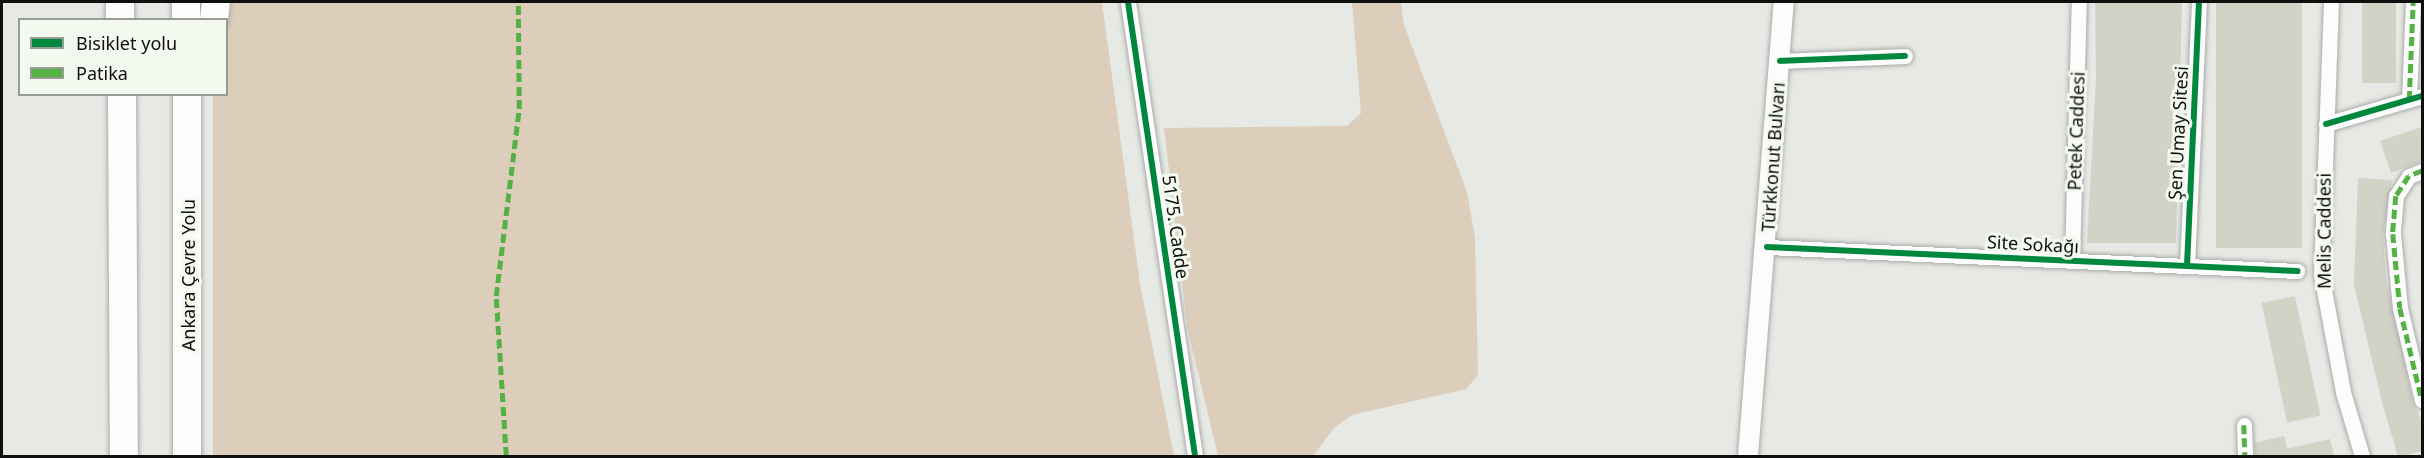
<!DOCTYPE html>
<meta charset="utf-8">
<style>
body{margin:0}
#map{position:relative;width:2424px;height:458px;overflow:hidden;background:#e6e9e4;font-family:"Noto Sans",sans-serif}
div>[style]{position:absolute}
.green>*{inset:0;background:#dccebb}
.building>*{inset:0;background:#d2d2c7;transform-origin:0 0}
.roads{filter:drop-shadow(0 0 2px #aaaca9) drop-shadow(0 0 2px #aaaca9)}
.minor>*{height:15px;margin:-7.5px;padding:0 7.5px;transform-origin:7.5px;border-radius:7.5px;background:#fbfcfb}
.tertiary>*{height:20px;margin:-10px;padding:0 10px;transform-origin:10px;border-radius:10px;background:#fbfcfb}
.motorway>*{height:28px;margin:-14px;padding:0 14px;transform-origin:14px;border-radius:14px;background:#fbfcfb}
.quiet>*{height:4.5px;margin-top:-2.25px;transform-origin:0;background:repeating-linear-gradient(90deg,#54b144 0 9px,transparent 0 13.5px)}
.cycleway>*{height:6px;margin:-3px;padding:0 3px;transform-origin:3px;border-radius:3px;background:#00873e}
span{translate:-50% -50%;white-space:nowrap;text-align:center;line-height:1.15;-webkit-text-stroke:6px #f4f9ef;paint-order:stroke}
.street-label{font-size:18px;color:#0f100d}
.frame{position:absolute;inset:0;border:3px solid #0f100d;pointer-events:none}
.legend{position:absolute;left:18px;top:18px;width:210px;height:78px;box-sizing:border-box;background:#f4f9ef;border:2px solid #989c95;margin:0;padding:8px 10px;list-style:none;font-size:18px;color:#0f100d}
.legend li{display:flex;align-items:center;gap:12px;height:30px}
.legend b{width:30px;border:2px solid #989c95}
</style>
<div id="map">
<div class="green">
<div style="clip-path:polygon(210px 2px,1102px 2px,1140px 284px,1174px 456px,213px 456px,213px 95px,226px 94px,226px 20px)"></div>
<div style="clip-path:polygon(1352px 2px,1401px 2px,1404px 25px,1467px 192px,1475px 238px,1478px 375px,1466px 389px,1352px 415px,1334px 428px,1313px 456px,1218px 456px,1188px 331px,1164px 128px,1347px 126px,1361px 113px)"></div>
</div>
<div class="building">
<div style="clip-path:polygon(2095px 2px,2182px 2px,2176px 243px,2087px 243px,2096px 78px)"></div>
<div style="left:2216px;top:2px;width:86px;height:246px"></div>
<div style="left:2362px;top:2px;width:34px;height:81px"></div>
<div style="clip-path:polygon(2422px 127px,2422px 161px,2391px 173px,2380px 141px)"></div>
<div style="clip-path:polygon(2358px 178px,2392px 180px,2383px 233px,2386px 279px,2413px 402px,2422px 421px,2422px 451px,2402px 456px,2398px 456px,2383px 406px,2354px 285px)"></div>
<div style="left:2295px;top:296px;width:122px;height:34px;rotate:78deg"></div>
<div style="clip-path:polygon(2284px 436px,2287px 449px,2330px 439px,2334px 456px,2255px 456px,2254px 443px)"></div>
</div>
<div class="roads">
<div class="minor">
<div style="left:1128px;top:2px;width:459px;rotate:81.6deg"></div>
<div style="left:2331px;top:2px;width:272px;rotate:92.1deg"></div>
<div style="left:2321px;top:274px;width:120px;rotate:79.4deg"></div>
<div style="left:2343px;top:392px;width:67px;rotate:73.5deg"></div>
<div style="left:1780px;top:61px;width:125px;rotate:-2.3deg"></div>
<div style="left:2409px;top:100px;width:98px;rotate:-87.7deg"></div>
<div style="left:2326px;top:124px;width:100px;rotate:-16.3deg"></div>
<div style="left:2422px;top:171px;width:14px;rotate:159deg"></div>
<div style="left:2409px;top:176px;width:24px;rotate:123deg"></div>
<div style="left:2396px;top:196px;width:38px;rotate:95deg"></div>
<div style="left:2393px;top:234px;width:74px;rotate:84.6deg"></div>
<div style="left:2400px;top:308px;width:95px;rotate:76.6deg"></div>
<div style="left:1767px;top:247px;width:531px;rotate:2.59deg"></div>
<div style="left:2072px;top:261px;width:259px;rotate:-88.5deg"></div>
<div style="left:2187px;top:266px;width:264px;rotate:-87.4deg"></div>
<div style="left:2244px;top:425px;width:31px;rotate:88deg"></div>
</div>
<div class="tertiary">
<div style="left:1748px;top:456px;width:455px;rotate:-85.5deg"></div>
</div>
<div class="motorway">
<div style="left:120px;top:2px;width:18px;rotate:90deg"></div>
<div style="left:186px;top:2px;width:18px;rotate:90deg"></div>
<div style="left:214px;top:20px;width:18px;rotate:-84deg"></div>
<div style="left:122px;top:94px;width:362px;rotate:89.7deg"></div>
<div style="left:187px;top:94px;width:362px;rotate:90deg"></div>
</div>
</div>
<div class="quiet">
<div style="left:2409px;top:100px;width:98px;rotate:-87.7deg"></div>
<div style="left:2422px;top:171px;width:14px;rotate:159deg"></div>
<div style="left:2409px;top:176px;width:24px;rotate:123deg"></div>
<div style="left:2396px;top:196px;width:38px;rotate:95deg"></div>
<div style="left:2393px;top:234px;width:74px;rotate:84.6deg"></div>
<div style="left:2400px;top:308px;width:95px;rotate:76.6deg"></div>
<div style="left:2244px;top:425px;width:31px;rotate:88deg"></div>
<div style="left:506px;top:456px;width:160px;rotate:-93.6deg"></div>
<div style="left:496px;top:296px;width:188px;rotate:-83deg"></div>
<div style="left:519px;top:109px;width:107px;rotate:-90.5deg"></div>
</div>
<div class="cycleway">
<div style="left:1128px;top:2px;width:459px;rotate:81.6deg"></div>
<div style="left:1780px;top:61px;width:125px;rotate:-2.3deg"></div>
<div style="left:2326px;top:124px;width:100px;rotate:-16.3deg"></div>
<div style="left:1767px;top:247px;width:531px;rotate:2.59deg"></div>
<div style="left:2187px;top:266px;width:264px;rotate:-87.4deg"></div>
</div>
<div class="street-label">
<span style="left:2076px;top:131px;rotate:-88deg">Petek Caddesi</span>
<span style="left:2178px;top:133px;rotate:-87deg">Şen Umay Sitesi</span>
<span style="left:1773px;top:157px;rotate:-86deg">Türkkonut Bulvarı</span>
<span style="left:1176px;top:227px;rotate:82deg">5175. Cadde</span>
<span style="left:2324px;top:231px;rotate:-90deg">Melis Caddesi</span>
<span style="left:2033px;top:244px;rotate:3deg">Site Sokağı</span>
<span style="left:188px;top:275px;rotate:-90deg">Ankara Çevre Yolu</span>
</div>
<div class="frame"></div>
<ul class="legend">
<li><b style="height:8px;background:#00873e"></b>Bisiklet yolu</li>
<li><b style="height:8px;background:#54b144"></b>Patika</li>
</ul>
</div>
